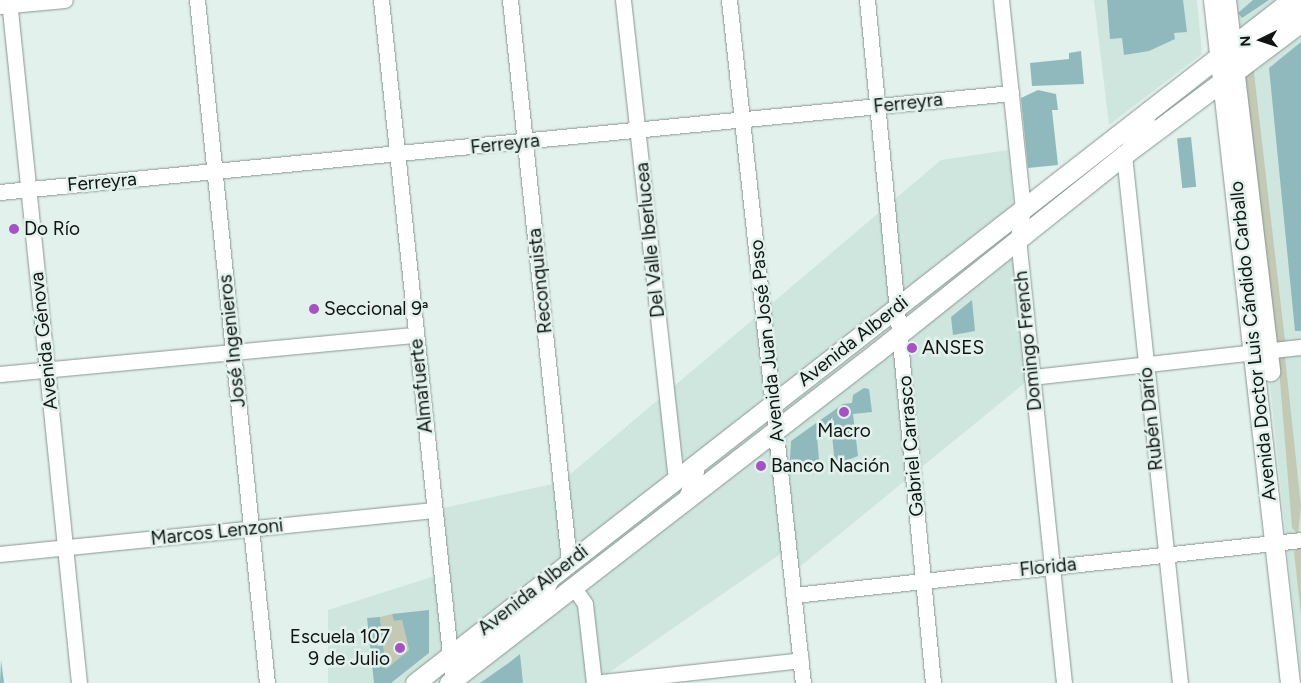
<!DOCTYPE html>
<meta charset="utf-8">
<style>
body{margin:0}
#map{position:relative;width:1301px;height:683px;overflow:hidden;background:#e2f1ec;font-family:Figtree,sans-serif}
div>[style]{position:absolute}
.built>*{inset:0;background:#cfe6df}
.green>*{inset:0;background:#c4c9b5}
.building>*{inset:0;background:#90b9bd;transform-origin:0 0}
.roads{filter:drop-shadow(0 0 1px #899692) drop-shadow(0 0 1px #899692)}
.minor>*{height:15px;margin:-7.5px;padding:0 7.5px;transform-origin:7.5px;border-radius:7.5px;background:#fff}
.major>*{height:19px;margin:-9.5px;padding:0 9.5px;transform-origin:9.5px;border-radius:9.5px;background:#fff}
.dots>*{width:14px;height:14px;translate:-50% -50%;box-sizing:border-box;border:2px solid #e2f1ec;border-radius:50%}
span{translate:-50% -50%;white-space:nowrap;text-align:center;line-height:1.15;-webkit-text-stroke:5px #e2f1ec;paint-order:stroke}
.street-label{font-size:19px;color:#101513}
.poi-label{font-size:19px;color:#101513}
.left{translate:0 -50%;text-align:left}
.right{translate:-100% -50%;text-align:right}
.north{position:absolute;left:1236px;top:15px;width:50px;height:50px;-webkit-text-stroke:4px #e2f1ec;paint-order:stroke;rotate:266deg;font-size:14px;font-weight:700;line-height:20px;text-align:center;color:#101513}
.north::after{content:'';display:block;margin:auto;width:18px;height:22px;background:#101513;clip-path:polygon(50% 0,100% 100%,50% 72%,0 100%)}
</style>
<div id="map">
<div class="built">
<div style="clip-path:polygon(1094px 0,1197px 0,1202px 54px,1109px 125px)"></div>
<div style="clip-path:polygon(1226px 0,1291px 0,1233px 46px)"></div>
<div style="clip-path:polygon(1301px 22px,1301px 680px,1237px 73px)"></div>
<div style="clip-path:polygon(1008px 150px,1032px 377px,792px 573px,789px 548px,594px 683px,328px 683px,328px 610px,441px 574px,434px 510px,561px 482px,941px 160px)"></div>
</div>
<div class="green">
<div style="clip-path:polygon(1253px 64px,1285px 341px,1282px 344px,1275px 343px,1242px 75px)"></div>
<div style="clip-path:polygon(1278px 356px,1285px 357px,1301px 506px,1298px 534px,1292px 528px)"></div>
<div style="clip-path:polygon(1301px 545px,1301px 616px,1294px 552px)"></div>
<div style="clip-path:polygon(392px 614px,394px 621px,402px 620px,409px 650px,386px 669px,380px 617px)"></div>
</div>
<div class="building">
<div style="clip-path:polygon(1107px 0,1183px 0,1187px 32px,1174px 33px,1175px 39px,1149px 51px,1124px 55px,1122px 38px,1110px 39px)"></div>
<div style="clip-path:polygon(1253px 0,1269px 0,1242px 18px,1238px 13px)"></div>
<div style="clip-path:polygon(1301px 42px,1301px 331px,1295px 331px,1269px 68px)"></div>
<div style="clip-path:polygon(1081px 51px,1084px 84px,1032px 86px,1030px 63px,1069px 59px,1069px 53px)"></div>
<div style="clip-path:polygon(1038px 90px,1056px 94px,1058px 110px,1052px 110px,1058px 165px,1028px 168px,1021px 98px)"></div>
<div style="left:1191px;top:137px;width:50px;height:14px;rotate:84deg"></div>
<div style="clip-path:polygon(972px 300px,975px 331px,953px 335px,951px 317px)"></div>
<div style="clip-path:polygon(864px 388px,869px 389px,872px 412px,853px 414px,858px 456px,835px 465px,831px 425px,817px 436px,820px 471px,789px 475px,791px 441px,843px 404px,852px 403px,853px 395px)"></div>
<div style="clip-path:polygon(429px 610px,429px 653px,391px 683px,374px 683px,367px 618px,380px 617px,386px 669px,409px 650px,402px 620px,394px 621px,392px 614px)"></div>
<div style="clip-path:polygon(520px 654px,523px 683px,480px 683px,510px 662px)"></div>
<div style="clip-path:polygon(1px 660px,4px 683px,0 683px)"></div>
</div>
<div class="roads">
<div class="minor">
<div style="left:9px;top:0;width:687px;rotate:84.15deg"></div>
<div style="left:197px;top:0;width:687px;rotate:84.15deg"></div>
<div style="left:381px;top:0;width:687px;rotate:83.98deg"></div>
<div style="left:510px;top:0;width:564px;rotate:84deg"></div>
<div style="left:623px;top:0;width:484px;rotate:83.7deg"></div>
<div style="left:676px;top:481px;width:8px;rotate:-30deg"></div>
<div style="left:729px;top:0;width:687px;rotate:83.82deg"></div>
<div style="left:867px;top:0;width:686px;rotate:84.48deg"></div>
<div style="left:1001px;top:0;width:210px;rotate:84deg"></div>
<div style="left:1023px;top:209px;width:29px;rotate:100deg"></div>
<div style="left:1018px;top:238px;width:447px;rotate:84.1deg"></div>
<div style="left:0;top:6px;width:65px;rotate:-5.3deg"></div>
<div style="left:1224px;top:62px;width:96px;rotate:-36.5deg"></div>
<div style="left:1147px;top:120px;width:42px;rotate:123.3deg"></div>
<div style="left:1124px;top:155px;width:531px;rotate:83.95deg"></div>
<div style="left:0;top:192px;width:1016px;rotate:-5.59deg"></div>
<div style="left:0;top:374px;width:418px;rotate:-5.4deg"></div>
<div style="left:1032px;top:377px;width:271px;rotate:-6.4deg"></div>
<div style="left:685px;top:500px;width:31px;rotate:-69deg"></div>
<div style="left:0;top:554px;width:436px;rotate:-5.8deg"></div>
<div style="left:574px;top:588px;width:19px;rotate:55deg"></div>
<div style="left:585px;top:604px;width:80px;rotate:83.5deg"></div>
<div style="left:794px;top:595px;width:510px;rotate:-6.19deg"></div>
<div style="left:452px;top:665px;width:111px;rotate:-37deg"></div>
<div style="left:541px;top:598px;width:23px;rotate:-61deg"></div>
<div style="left:594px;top:683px;width:208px;rotate:-6.3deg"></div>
</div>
<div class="major">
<div style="left:1213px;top:0;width:687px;rotate:83.57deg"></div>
<div style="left:1226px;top:0;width:374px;rotate:83.2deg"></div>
<div style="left:415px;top:683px;width:1111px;rotate:-37.94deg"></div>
<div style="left:449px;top:683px;width:541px;rotate:-37.72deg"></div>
<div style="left:877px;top:352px;width:316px;rotate:-38.6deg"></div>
<div style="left:1124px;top:155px;width:221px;rotate:-36.9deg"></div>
</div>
</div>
<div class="dots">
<div style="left:14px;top:229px;background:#a553c3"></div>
<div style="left:314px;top:309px;background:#a553c3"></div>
<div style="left:912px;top:348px;background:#a553c3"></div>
<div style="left:844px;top:412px;background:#a553c3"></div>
<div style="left:761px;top:466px;background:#a553c3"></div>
<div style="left:400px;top:648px;background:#a553c3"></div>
</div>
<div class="street-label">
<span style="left:908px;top:103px;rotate:-6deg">Ferreyra</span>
<span style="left:505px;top:144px;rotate:-6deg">Ferreyra</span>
<span style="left:102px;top:182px;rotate:-5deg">Ferreyra</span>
<span style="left:650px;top:240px;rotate:-96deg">Del Valle Iberlucea</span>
<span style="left:540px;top:281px;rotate:-96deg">Reconquista</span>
<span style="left:44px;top:341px;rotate:-96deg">Avenida Génova</span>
<span style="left:232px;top:341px;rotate:-96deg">José Ingenieros</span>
<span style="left:767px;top:341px;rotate:-96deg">Avenida Juan José Paso</span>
<span style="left:853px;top:341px;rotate:-38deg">Avenida Alberdi</span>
<span style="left:1028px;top:341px;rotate:-96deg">Domingo French</span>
<span style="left:1253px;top:341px;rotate:-96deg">Avenida Doctor Luis Cándido Carballo</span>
<span style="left:421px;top:386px;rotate:-96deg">Almafuerte</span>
<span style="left:1151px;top:419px;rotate:-96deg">Rubén Darío</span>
<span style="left:911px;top:446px;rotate:-95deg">Gabriel Carrasco</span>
<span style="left:217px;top:532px;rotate:-6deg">Marcos Lenzoni</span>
<span style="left:1048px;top:567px;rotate:-6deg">Florida</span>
<span style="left:533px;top:590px;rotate:-38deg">Avenida Alberdi</span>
</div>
<div class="poi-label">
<span class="left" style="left:24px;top:229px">Do Río</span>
<span class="left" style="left:324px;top:309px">Seccional 9ª</span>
<span class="left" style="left:922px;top:348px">ANSES</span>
<span style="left:844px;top:431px">Macro</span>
<span class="left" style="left:771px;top:466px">Banco Nación</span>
<span class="right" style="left:390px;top:648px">Escuela 107<br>9 de Julio</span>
</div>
<div class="north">N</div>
</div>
